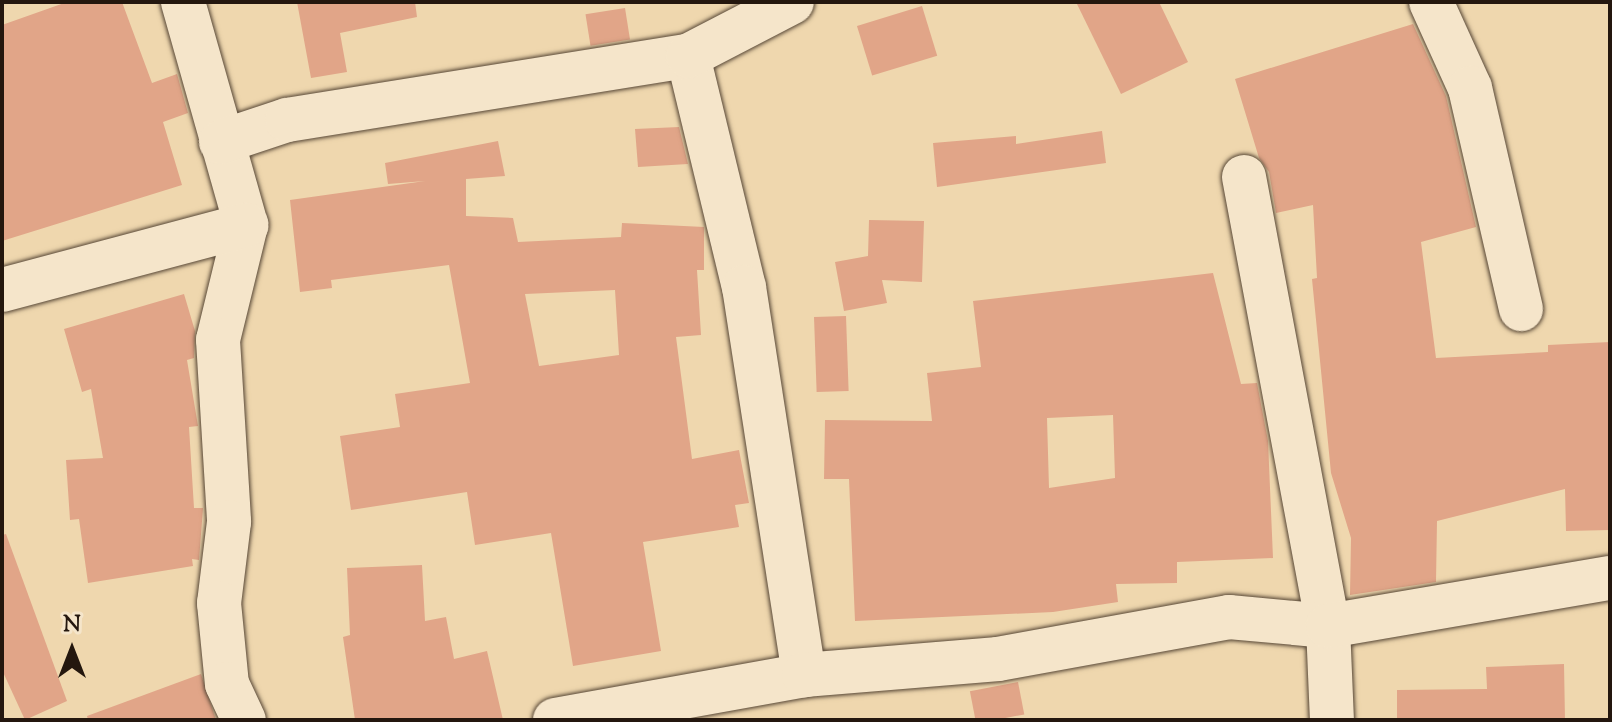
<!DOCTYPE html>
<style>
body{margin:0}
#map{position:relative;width:1612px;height:722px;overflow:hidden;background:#efd7ae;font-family:"Sorts Mill Goudy",serif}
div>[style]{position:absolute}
.building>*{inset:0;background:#e1a588;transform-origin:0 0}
.roads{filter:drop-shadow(0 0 2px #574736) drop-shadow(0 0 2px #574736)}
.minor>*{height:44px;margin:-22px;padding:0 22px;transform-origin:22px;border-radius:22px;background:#f5e5ca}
span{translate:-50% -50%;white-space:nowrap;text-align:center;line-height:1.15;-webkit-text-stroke:6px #f5e5ca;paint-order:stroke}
.frame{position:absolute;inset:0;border:4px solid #24170e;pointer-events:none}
.north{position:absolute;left:32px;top:610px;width:80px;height:80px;-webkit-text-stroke:6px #f5e5ca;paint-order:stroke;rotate:0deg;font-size:22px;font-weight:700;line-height:32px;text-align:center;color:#24170e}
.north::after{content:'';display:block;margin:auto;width:28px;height:36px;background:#24170e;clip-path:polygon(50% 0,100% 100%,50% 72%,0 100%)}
</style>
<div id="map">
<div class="building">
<div style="clip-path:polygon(67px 2px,122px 2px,152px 83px,177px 74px,188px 113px,163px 122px,182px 185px,2px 241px,2px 25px)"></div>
<div style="clip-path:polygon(297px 2px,415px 2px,417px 17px,340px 33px,347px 72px,311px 78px)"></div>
<div style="clip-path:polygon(1076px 2px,1159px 2px,1188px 62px,1121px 94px)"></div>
<div style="left:922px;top:6px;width:52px;height:68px;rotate:73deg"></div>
<div style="left:625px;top:8px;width:32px;height:40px;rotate:81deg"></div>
<div style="clip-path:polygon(1413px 24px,1446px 96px,1476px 227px,1421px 242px,1436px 358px,1548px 352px,1548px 345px,1610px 342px,1610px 530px,1566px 531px,1565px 489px,1437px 521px,1436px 582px,1350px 595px,1351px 538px,1331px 473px,1312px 279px,1317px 278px,1313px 205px,1276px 213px,1269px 172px,1259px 158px,1235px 79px)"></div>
<div style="clip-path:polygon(679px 127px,688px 164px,638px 167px,635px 129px)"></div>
<div style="clip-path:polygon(1102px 131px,1106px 163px,937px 187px,933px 143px,1016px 136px,1016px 144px)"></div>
<div style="clip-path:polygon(evenodd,498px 141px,505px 176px,466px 179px,466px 216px,513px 218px,518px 242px,621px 237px,622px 223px,704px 227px,704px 270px,697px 270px,701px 335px,676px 337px,692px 459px,739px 450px,749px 503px,735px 505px,739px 527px,643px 542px,661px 651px,573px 666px,551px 533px,475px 545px,467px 492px,351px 510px,340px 436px,400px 427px,395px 394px,470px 383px,449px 265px,331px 280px,332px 288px,300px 292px,290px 200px,425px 181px,388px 184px,385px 163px,498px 141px,615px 290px,619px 355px,539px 366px,525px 294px,615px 290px)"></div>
<div style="clip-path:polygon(869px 220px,924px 221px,922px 282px,882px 280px,887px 303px,844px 311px,835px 262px,868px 256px)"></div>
<div style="clip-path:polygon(evenodd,1213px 273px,1241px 384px,1257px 383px,1268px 441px,1273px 558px,1177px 562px,1177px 583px,1116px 584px,1118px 602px,1053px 612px,855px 621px,849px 479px,824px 479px,825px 420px,932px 421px,927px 373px,981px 367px,973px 301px,1213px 273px,1113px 415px,1115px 478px,1049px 488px,1047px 418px,1113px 415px)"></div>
<div style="clip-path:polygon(184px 294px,195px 331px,194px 358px,187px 360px,198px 426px,189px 427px,194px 508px,203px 508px,199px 560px,192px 559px,193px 566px,88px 583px,79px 519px,70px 520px,66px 460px,103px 458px,91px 389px,82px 392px,64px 329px)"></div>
<div style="left:846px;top:316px;width:75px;height:32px;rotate:88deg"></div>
<div style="clip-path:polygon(6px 534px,67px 701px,25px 720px,2px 670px,2px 535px)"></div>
<div style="clip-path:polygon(422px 565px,425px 621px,446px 617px,454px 659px,487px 651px,503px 720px,355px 720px,343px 637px,350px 635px,347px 568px)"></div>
<div style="clip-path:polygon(1564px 664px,1565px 720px,1397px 720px,1397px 690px,1487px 689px,1486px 667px)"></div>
<div style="clip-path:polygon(201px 674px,216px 720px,88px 720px,87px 716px)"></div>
<div style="left:1018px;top:682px;width:33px;height:49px;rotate:79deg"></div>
</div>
<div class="roads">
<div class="minor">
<div style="left:183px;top:2px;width:232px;rotate:74.2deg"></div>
<div style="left:246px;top:225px;width:118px;rotate:103.7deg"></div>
<div style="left:218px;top:340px;width:182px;rotate:86.5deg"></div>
<div style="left:229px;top:522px;width:82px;rotate:97deg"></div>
<div style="left:219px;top:603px;width:81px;rotate:84.4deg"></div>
<div style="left:227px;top:684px;width:40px;rotate:65deg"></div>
<div style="left:1431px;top:2px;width:94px;rotate:65.6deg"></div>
<div style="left:1470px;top:88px;width:227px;rotate:77deg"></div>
<div style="left:688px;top:56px;width:238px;rotate:76.4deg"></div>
<div style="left:744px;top:287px;width:393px;rotate:81.2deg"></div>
<div style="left:221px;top:142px;width:70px;rotate:-18.4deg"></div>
<div style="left:287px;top:120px;width:406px;rotate:-9.1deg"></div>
<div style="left:688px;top:56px;width:117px;rotate:-27.4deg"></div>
<div style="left:1244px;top:177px;width:457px;rotate:79.4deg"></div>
<div style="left:1328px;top:626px;width:94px;rotate:87.6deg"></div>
<div style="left:2px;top:290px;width:253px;rotate:-14.9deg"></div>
<div style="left:555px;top:720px;width:253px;rotate:-10.2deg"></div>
<div style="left:804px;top:675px;width:195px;rotate:-4.7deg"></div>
<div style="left:998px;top:659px;width:235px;rotate:-10.3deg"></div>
<div style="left:1229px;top:617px;width:99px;rotate:5.2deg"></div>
<div style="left:1328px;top:626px;width:286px;rotate:-9.7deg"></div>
</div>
</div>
<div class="frame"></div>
<div class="north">N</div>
</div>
